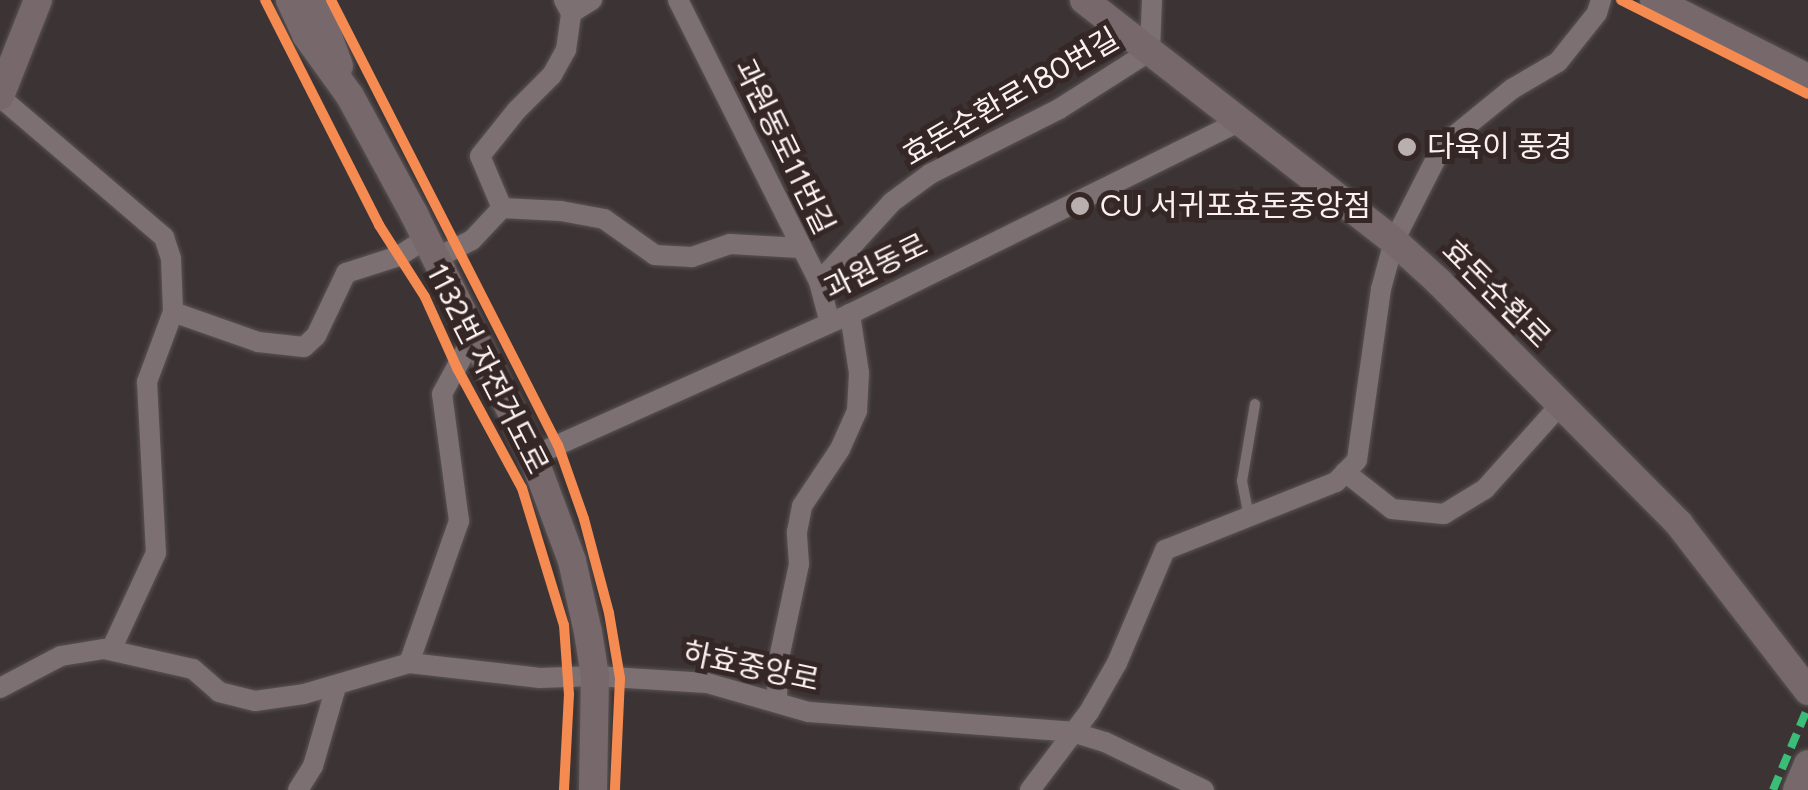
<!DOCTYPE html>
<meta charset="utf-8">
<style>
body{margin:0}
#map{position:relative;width:1808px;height:790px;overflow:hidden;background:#3c3434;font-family:Figtree,"Noto Sans KR",sans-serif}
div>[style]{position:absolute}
.roads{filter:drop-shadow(0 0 2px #5a5353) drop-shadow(0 0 2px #5a5353)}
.lane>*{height:10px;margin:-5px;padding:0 5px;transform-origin:5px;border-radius:5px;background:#7d7073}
.street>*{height:20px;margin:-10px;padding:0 10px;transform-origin:10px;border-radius:10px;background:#7d7073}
.secondary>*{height:28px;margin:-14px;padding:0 14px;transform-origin:14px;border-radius:14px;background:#77686b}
.quiet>*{height:8px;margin-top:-4px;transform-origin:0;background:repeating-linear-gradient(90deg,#3abd76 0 15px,transparent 0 23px)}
.cycleway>*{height:10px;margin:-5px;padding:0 5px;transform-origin:5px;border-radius:5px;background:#f68b52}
.dots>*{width:28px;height:28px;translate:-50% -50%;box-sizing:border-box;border:5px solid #352726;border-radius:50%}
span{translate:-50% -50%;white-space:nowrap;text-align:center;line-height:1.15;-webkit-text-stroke:10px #352726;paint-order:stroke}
.street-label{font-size:30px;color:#fbf1f0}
.poi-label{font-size:30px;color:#fbf1f0}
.left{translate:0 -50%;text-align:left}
</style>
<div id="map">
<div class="roads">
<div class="lane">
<div style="left:1249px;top:517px;width:37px;rotate:-101deg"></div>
<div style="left:1242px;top:481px;width:78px;rotate:-80.4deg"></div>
</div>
<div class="street">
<div style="left:678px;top:0;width:315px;rotate:63.4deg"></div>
<div style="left:819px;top:282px;width:42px;rotate:75deg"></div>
<div style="left:571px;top:13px;width:25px;rotate:-32deg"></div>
<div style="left:0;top:97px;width:216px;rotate:40.5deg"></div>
<div style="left:164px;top:237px;width:23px;rotate:72deg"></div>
<div style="left:171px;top:259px;width:53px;rotate:87.8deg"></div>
<div style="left:173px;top:312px;width:75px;rotate:110.4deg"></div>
<div style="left:147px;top:382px;width:171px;rotate:87deg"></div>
<div style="left:156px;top:553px;width:107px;rotate:114.9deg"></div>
<div style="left:502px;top:208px;width:56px;rotate:-112.9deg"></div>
<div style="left:480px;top:156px;width:58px;rotate:-51.3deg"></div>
<div style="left:516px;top:111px;width:51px;rotate:-45deg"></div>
<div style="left:552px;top:75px;width:29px;rotate:-61deg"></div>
<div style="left:566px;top:50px;width:37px;rotate:-82deg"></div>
<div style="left:571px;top:13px;width:15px;rotate:-118deg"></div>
<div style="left:434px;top:259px;width:42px;rotate:-26.6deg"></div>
<div style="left:472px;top:240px;width:44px;rotate:-46.8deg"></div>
<div style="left:502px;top:208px;width:59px;rotate:2.9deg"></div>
<div style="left:561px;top:211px;width:44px;rotate:10.5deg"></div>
<div style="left:604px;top:219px;width:62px;rotate:35.2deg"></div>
<div style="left:655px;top:255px;width:37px;rotate:3deg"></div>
<div style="left:692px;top:257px;width:40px;rotate:-18.9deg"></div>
<div style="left:730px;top:244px;width:70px;rotate:3.3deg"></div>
<div style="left:819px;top:282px;width:108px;rotate:-47.6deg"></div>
<div style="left:892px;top:202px;width:47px;rotate:-36.4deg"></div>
<div style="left:930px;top:174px;width:144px;rotate:-26.7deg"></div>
<div style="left:1059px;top:109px;width:108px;rotate:-32.5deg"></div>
<div style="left:1150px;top:51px;width:51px;rotate:-87.8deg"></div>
<div style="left:173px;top:312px;width:90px;rotate:19.4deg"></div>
<div style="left:258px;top:342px;width:46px;rotate:6.2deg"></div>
<div style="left:304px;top:347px;width:16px;rotate:-43deg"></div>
<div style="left:316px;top:336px;width:70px;rotate:-64.5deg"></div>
<div style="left:346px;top:273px;width:56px;rotate:-17.8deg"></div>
<div style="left:399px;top:256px;width:31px;rotate:-33deg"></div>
<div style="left:533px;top:456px;width:347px;rotate:-24.1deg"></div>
<div style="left:850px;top:314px;width:435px;rotate:-26.3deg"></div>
<div style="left:1345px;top:472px;width:60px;rotate:38.2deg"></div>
<div style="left:1392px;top:509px;width:52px;rotate:5.5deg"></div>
<div style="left:1444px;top:514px;width:48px;rotate:-31.4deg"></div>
<div style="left:1485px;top:489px;width:114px;rotate:-48.2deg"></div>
<div style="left:409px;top:663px;width:151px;rotate:-70.6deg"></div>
<div style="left:459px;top:521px;width:128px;rotate:-97.6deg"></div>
<div style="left:442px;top:394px;width:65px;rotate:-61.5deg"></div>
<div style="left:0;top:688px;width:69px;rotate:-27.7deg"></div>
<div style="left:61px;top:656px;width:44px;rotate:-9.2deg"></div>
<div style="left:104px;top:649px;width:91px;rotate:12.7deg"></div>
<div style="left:193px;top:669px;width:35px;rotate:41deg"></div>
<div style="left:219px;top:692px;width:37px;rotate:14deg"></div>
<div style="left:255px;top:701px;width:49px;rotate:-8.1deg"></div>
<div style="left:304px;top:694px;width:109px;rotate:-16.4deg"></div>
<div style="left:409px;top:663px;width:132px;rotate:6.5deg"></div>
<div style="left:540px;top:678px;width:55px;rotate:-2.1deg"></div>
<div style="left:595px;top:676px;width:112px;rotate:3.6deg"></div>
<div style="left:707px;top:683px;width:106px;rotate:15.9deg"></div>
<div style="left:809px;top:712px;width:264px;rotate:4.3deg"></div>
<div style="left:1072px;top:732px;width:34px;rotate:17deg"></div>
<div style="left:1105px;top:742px;width:110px;rotate:25.9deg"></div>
<div style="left:777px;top:702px;width:39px;rotate:-89deg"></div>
<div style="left:778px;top:663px;width:101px;rotate:-78deg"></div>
<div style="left:799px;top:564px;width:32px;rotate:-94deg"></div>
<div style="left:797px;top:532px;width:26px;rotate:-79deg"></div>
<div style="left:802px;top:506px;width:69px;rotate:-56.3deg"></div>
<div style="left:840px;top:449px;width:42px;rotate:-65.9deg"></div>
<div style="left:857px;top:411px;width:38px;rotate:-87deg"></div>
<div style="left:859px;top:373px;width:60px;rotate:-98.7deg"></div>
<div style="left:298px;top:790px;width:28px;rotate:-58deg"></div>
<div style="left:313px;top:766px;width:82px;rotate:-73.8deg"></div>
<div style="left:1030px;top:790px;width:98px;rotate:-52.9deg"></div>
<div style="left:1089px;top:712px;width:56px;rotate:-60.3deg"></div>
<div style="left:1117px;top:663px;width:123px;rotate:-67deg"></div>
<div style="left:1165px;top:550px;width:184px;rotate:-21.7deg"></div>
<div style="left:1336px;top:482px;width:30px;rotate:-46deg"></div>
<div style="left:1357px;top:460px;width:173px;rotate:-82deg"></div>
<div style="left:1381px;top:289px;width:50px;rotate:-74.8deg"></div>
<div style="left:1394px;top:241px;width:108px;rotate:-63deg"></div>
<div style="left:1443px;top:145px;width:89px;rotate:-39.1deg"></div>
<div style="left:1512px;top:89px;width:53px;rotate:-30.4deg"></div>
<div style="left:1558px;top:62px;width:63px;rotate:-51.5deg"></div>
<div style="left:1597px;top:13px;width:14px;rotate:-73deg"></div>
</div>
<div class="secondary">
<div style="left:290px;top:0;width:38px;rotate:65deg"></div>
<div style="left:306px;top:35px;width:75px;rotate:54.2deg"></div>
<div style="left:350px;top:96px;width:134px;rotate:61.5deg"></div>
<div style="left:414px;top:214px;width:270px;rotate:63.8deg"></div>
<div style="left:533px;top:456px;width:112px;rotate:69.6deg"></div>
<div style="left:572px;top:561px;width:73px;rotate:77.3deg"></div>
<div style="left:588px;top:632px;width:45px;rotate:81deg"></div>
<div style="left:595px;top:676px;width:114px;rotate:91deg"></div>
<div style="left:315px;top:0;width:70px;rotate:70deg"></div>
<div style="left:1084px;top:0;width:393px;rotate:37.9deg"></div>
<div style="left:1394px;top:241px;width:61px;rotate:42.3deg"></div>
<div style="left:1439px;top:282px;width:341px;rotate:45.2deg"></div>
<div style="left:1679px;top:524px;width:211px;rotate:52.3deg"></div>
<div style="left:1654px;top:0;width:173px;rotate:26.9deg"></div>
<div style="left:0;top:96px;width:103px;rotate:-68.4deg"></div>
<div style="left:1797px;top:790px;width:28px;rotate:-67deg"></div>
</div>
</div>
<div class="quiet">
<div style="left:1773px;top:790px;width:90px;rotate:-67.1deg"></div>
</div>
<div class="cycleway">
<div style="left:265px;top:0;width:252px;rotate:63.1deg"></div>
<div style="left:379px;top:225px;width:85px;rotate:57.4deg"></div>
<div style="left:425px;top:297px;width:78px;rotate:65.7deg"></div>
<div style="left:457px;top:368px;width:136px;rotate:61.6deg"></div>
<div style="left:522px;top:488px;width:143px;rotate:73deg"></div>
<div style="left:564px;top:625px;width:69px;rotate:85.9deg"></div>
<div style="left:569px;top:694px;width:96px;rotate:93deg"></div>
<div style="left:331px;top:0;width:500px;rotate:63deg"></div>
<div style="left:558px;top:445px;width:78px;rotate:70.6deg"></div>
<div style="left:584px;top:519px;width:97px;rotate:75.1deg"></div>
<div style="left:609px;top:613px;width:66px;rotate:80.4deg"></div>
<div style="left:620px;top:678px;width:112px;rotate:92.6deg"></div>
<div style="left:1621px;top:0;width:209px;rotate:26.7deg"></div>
</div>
<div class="dots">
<div style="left:1407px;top:147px;background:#b8afae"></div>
<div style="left:1080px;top:206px;background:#b8afae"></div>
</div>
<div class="street-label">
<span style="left:1011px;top:97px;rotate:-30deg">효돈순환로180번길</span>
<span style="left:784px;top:147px;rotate:64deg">과원동로11번길</span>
<span style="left:876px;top:267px;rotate:-26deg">과원동로</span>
<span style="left:1496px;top:294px;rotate:45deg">효돈순환로</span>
<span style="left:487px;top:369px;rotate:63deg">1132번 자전거도로</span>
<span style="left:751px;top:667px;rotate:12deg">하효중앙로</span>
</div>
<div class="poi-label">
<span class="left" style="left:1427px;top:147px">다육이 풍경</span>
<span class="left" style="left:1100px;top:206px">CU 서귀포효돈중앙점</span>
</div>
</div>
